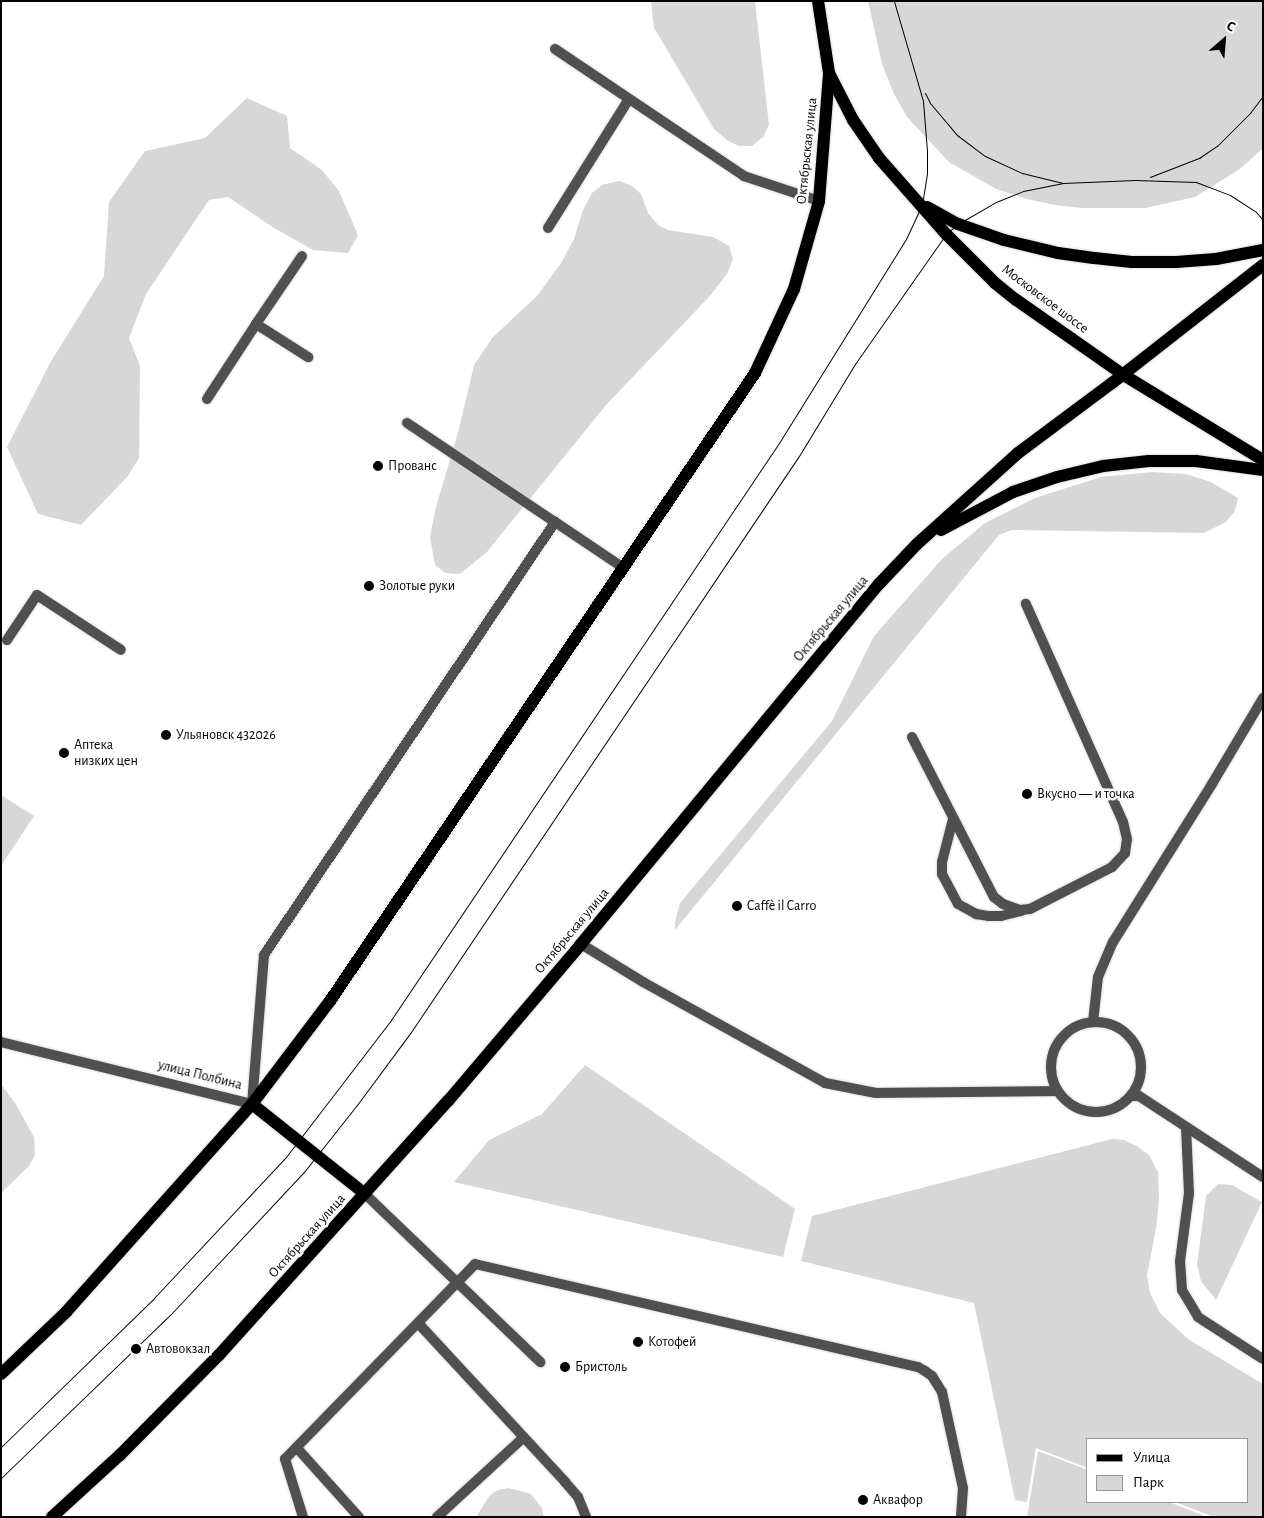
<!DOCTYPE html>
<meta charset="utf-8">
<style>
body{margin:0}
#map{position:relative;width:1264px;height:1518px;overflow:hidden;background:#fff;font-family:"Alegreya Sans",sans-serif}
div>[style]{position:absolute}
.green>*{inset:0;background:#d7d7d7}
.roads{filter:drop-shadow(0 0 1px #dbdbdb) drop-shadow(0 0 1px #dbdbdb)}
.service>*{height:10px;margin:-5px;padding:0 5px;transform-origin:5px;border-radius:5px;background:#505050}
.service>.ring{margin:-5px;padding:0;box-sizing:content-box;background:none;border:10px solid #505050;border-radius:50%}
.tertiary>*{height:10px;margin:-5px;padding:0 5px;transform-origin:5px;border-radius:5px;background:#505050}
.primary>*{height:12px;margin:-6px;padding:0 6px;transform-origin:6px;border-radius:6px;background:#000}
.tram>*{height:1px;margin:-0.5px;padding:0 0.5px;transform-origin:0.5px;border-radius:0.5px;background:#000}
.dots>*{width:14px;height:14px;translate:-50% -50%;box-sizing:border-box;border:2px solid #fff;border-radius:50%}
span{translate:-50% -50%;white-space:nowrap;text-align:center;line-height:1.15;-webkit-text-stroke:5px #fff;paint-order:stroke}
.street-label{font-size:14px;color:#000}
.poi-label{font-size:14px;color:#000}
.left{translate:0 -50%;text-align:left}
.frame{position:absolute;inset:0;border:2px solid #000;pointer-events:none}
.legend{position:absolute;left:1086px;top:1438px;width:162px;height:65px;box-sizing:border-box;background:#fff;border:1px solid #999;margin:0;padding:6px 9px;list-style:none;font-size:15px;color:#000}
.legend li{display:flex;align-items:center;gap:10px;height:25px}
.legend b{width:25px;border:1px solid #999}
.north{position:absolute;left:1199px;top:15px;width:50px;height:50px;-webkit-text-stroke:4px #fff;paint-order:stroke;rotate:27deg;font-size:14px;font-weight:700;line-height:20px;text-align:center;color:#000}
.north::after{content:'';display:block;margin:auto;width:18px;height:22px;background:#000;clip-path:polygon(50% 0,100% 100%,50% 72%,0 100%)}
</style>
<div id="map">
<div class="green">
<div style="clip-path:polygon(651px 1px,755px 1px,769px 125px,763px 137px,752px 146px,739px 146px,728px 141px,714px 129px,654px 28px)"></div>
<div style="clip-path:polygon(868px 1px,1263px 1px,1263px 148px,1240px 169px,1195px 197px,1145px 208px,1082px 208px,1055px 205px,1027px 199px,996px 189px,949px 162px,907px 117px,894px 94px,882px 64px)"></div>
<div style="clip-path:polygon(247px 98px,287px 116px,290px 148px,322px 170px,339px 191px,358px 235px,348px 253px,313px 250px,274px 228px,228px 197px,209px 200px,146px 294px,129px 338px,140px 366px,139px 458px,128px 476px,81px 525px,38px 514px,7px 447px,50px 363px,104px 276px,109px 202px,145px 151px,205px 138px)"></div>
<div style="clip-path:polygon(619px 181px,632px 186px,641px 194px,648px 213px,658px 225px,668px 230px,713px 237px,729px 246px,733px 259px,727px 274px,709px 297px,606px 405px,487px 552px,460px 574px,445px 573px,435px 565px,430px 537px,436px 507px,458px 433px,474px 365px,493px 337px,537px 296px,561px 263px,574px 239px,583px 210px,592px 193px,602px 185px)"></div>
<div style="clip-path:polygon(1152px 472px,1186px 474px,1211px 482px,1238px 498px,1235px 511px,1226px 522px,1204px 533px,1012px 530px,999px 535px,675px 930px,675px 921px,680px 903px,832px 721px,874px 636px,942px 559px,985px 523px,1035px 498px,1101px 477px)"></div>
<div style="clip-path:polygon(1px 795px,34px 816px,1px 866px)"></div>
<div style="clip-path:polygon(585px 1065px,795px 1209px,783px 1257px,454px 1182px,489px 1140px,542px 1114px)"></div>
<div style="clip-path:polygon(1px 1084px,15px 1103px,34px 1137px,35px 1155px,29px 1166px,1px 1193px)"></div>
<div style="clip-path:polygon(1112px 1139px,1124px 1140px,1137px 1146px,1149px 1155px,1158px 1172px,1159px 1196px,1157px 1223px,1147px 1275px,1150px 1293px,1160px 1313px,1188px 1339px,1263px 1384px,1263px 1517px,1214px 1517px,1175px 1502px,1248px 1502px,1248px 1439px,1088px 1439px,1088px 1468px,1036px 1448px,1027px 1502px,1015px 1500px,974px 1303px,801px 1261px,812px 1216px)"></div>
<div style="clip-path:polygon(1218px 1184px,1232px 1185px,1262px 1202px,1216px 1300px,1201px 1281px,1197px 1265px,1206px 1196px)"></div>
<div style="clip-path:polygon(1038px 1451px,1088px 1470px,1088px 1502px,1169px 1502px,1207px 1517px,1027px 1517px)"></div>
<div style="clip-path:polygon(509px 1488px,531px 1494px,542px 1508px,544px 1517px,476px 1517px,490px 1495px,498px 1490px)"></div>
</div>
<div class="roads">
<div class="service">
<div style="left:555px;top:49px;width:228px;rotate:33.9deg"></div>
<div style="left:744px;top:176px;width:79px;rotate:18.4deg"></div>
<div style="left:548px;top:228px;width:152px;rotate:-57.9deg"></div>
<div style="left:256px;top:324px;width:82px;rotate:-55.9deg"></div>
<div style="left:207px;top:399px;width:90px;rotate:-56.8deg"></div>
<div style="left:256px;top:324px;width:62px;rotate:32.4deg"></div>
<div style="left:407px;top:423px;width:178px;rotate:33.8deg"></div>
<div style="left:7px;top:640px;width:54px;rotate:-56.3deg"></div>
<div style="left:37px;top:595px;width:100px;rotate:33.2deg"></div>
<div style="left:912px;top:737px;width:180px;rotate:62.9deg"></div>
<div style="left:994px;top:897px;width:11px;rotate:38deg"></div>
<div style="left:1003px;top:904px;width:18px;rotate:19deg"></div>
<div style="left:1020px;top:910px;width:10px;rotate:-6deg"></div>
<div style="left:1030px;top:909px;width:92px;rotate:-27.1deg"></div>
<div style="left:1112px;top:867px;width:19px;rotate:-47deg"></div>
<div style="left:1125px;top:853px;width:14px;rotate:-82deg"></div>
<div style="left:1127px;top:839px;width:17px;rotate:-103deg"></div>
<div style="left:1123px;top:822px;width:239px;rotate:-114deg"></div>
<div style="left:953px;top:819px;width:44px;rotate:104.3deg"></div>
<div style="left:942px;top:862px;width:12px;rotate:90deg"></div>
<div style="left:942px;top:874px;width:34px;rotate:62deg"></div>
<div style="left:958px;top:904px;width:21px;rotate:29deg"></div>
<div style="left:976px;top:914px;width:12px;rotate:9deg"></div>
<div style="left:988px;top:916px;width:13px"></div>
<div style="left:1001px;top:916px;width:21px;rotate:-14deg"></div>
<div style="left:581px;top:944px;width:73px;rotate:31.5deg"></div>
<div style="left:643px;top:982px;width:208px;rotate:29deg"></div>
<div style="left:825px;top:1083px;width:52px;rotate:11.1deg"></div>
<div style="left:876px;top:1093px;width:182px;rotate:-0.6deg"></div>
<div class="ring" style="left:1051px;top:1022px;width:80px;height:80px"></div>
<div style="left:1093px;top:1022px;width:45px;rotate:-83.7deg"></div>
<div style="left:1098px;top:977px;width:38px;rotate:-67deg"></div>
<div style="left:1113px;top:942px;width:186px;rotate:-57.9deg"></div>
<div style="left:1212px;top:784px;width:100px;rotate:-59.3deg"></div>
<div style="left:1131px;top:1096px;width:8px"></div>
<div style="left:1139px;top:1096px;width:148px;rotate:33.2deg"></div>
<div style="left:252px;top:1104px;width:149px;rotate:-85.4deg"></div>
<div style="left:264px;top:955px;width:522px;rotate:-56.1deg"></div>
<div style="left:555px;top:522px;width:81px;rotate:33.9deg"></div>
<div style="left:1186px;top:1127px;width:66px;rotate:87.4deg"></div>
<div style="left:1189px;top:1193px;width:69px;rotate:97.5deg"></div>
<div style="left:1180px;top:1261px;width:29px;rotate:86deg"></div>
<div style="left:1182px;top:1290px;width:31px;rotate:59deg"></div>
<div style="left:1198px;top:1317px;width:77px;rotate:32.9deg"></div>
<div style="left:365px;top:1194px;width:243px;rotate:43.8deg"></div>
<div style="left:418px;top:1323px;width:217px;rotate:47.2deg"></div>
<div style="left:565px;top:1482px;width:20px;rotate:49deg"></div>
<div style="left:578px;top:1497px;width:22px;rotate:68deg"></div>
<div style="left:297px;top:1448px;width:93px;rotate:48.1deg"></div>
<div style="left:303px;top:1517px;width:61px;rotate:-107.2deg"></div>
<div style="left:285px;top:1459px;width:272px;rotate:-45.7deg"></div>
<div style="left:475px;top:1264px;width:455px;rotate:13.1deg"></div>
<div style="left:918px;top:1367px;width:8px;rotate:30deg"></div>
<div style="left:925px;top:1371px;width:9px;rotate:36deg"></div>
<div style="left:932px;top:1376px;width:19px;rotate:58deg"></div>
<div style="left:942px;top:1392px;width:98px;rotate:77.7deg"></div>
<div style="left:963px;top:1488px;width:29px;rotate:94deg"></div>
<div style="left:437px;top:1517px;width:118px;rotate:-42.6deg"></div>
</div>
<div class="tertiary">
<div style="left:1px;top:1042px;width:259px;rotate:13.9deg"></div>
</div>
<div class="primary">
<div style="left:818px;top:1px;width:73px;rotate:81.3deg"></div>
<div style="left:829px;top:73px;width:53px;rotate:62.9deg"></div>
<div style="left:853px;top:120px;width:46px;rotate:55.6deg"></div>
<div style="left:879px;top:158px;width:101px;rotate:48.6deg"></div>
<div style="left:946px;top:234px;width:69px;rotate:45deg"></div>
<div style="left:995px;top:283px;width:26px;rotate:39deg"></div>
<div style="left:1015px;top:299px;width:131px;rotate:35deg"></div>
<div style="left:1122px;top:374px;width:165px;rotate:31.4deg"></div>
<div style="left:927px;top:207px;width:35px;rotate:29deg"></div>
<div style="left:958px;top:224px;width:49px;rotate:19.2deg"></div>
<div style="left:1004px;top:240px;width:56px;rotate:13.5deg"></div>
<div style="left:1058px;top:253px;width:36px;rotate:8deg"></div>
<div style="left:1094px;top:258px;width:38px;rotate:6deg"></div>
<div style="left:1132px;top:262px;width:44px"></div>
<div style="left:1176px;top:262px;width:40px;rotate:-4.3deg"></div>
<div style="left:1216px;top:259px;width:48px;rotate:-10.8deg"></div>
<div style="left:941px;top:530px;width:81px;rotate:-27.8deg"></div>
<div style="left:1013px;top:492px;width:46px;rotate:-18.8deg"></div>
<div style="left:1057px;top:477px;width:47px;rotate:-13.4deg"></div>
<div style="left:1103px;top:466px;width:46px;rotate:-6.2deg"></div>
<div style="left:1149px;top:461px;width:47px"></div>
<div style="left:1196px;top:461px;width:68px;rotate:7.7deg"></div>
<div style="left:252px;top:1104px;width:144px;rotate:38.5deg"></div>
<div style="left:1px;top:1374px;width:90px;rotate:-43.6deg"></div>
<div style="left:66px;top:1312px;width:279px;rotate:-48.2deg"></div>
<div style="left:252px;top:1104px;width:129px;rotate:-52.9deg"></div>
<div style="left:330px;top:1001px;width:758px;rotate:-55.91deg"></div>
<div style="left:755px;top:373px;width:93px;rotate:-65.1deg"></div>
<div style="left:794px;top:289px;width:91px;rotate:-74.1deg"></div>
<div style="left:819px;top:201px;width:128px;rotate:-85.5deg"></div>
<div style="left:52px;top:1517px;width:92px;rotate:-42.4deg"></div>
<div style="left:120px;top:1455px;width:141px;rotate:-45.3deg"></div>
<div style="left:219px;top:1355px;width:342px;rotate:-48deg"></div>
<div style="left:448px;top:1101px;width:206px;rotate:-49.7deg"></div>
<div style="left:581px;top:944px;width:467px;rotate:-50.4deg"></div>
<div style="left:879px;top:584px;width:55px;rotate:-46.5deg"></div>
<div style="left:917px;top:544px;width:136px;rotate:-42deg"></div>
<div style="left:1018px;top:453px;width:117px;rotate:-36.7deg"></div>
<div style="left:1112px;top:383px;width:192px;rotate:-38deg"></div>
</div>
</div>
<div class="tram">
<div style="left:925px;top:93px;width:11px;rotate:63deg"></div>
<div style="left:930px;top:103px;width:42px;rotate:49.8deg"></div>
<div style="left:957px;top:135px;width:35px;rotate:37deg"></div>
<div style="left:985px;top:156px;width:41px;rotate:24.7deg"></div>
<div style="left:1022px;top:173px;width:42px;rotate:13.7deg"></div>
<div style="left:1063px;top:183px;width:72px;rotate:-2.4deg"></div>
<div style="left:1135px;top:180px;width:61px;rotate:1.9deg"></div>
<div style="left:1196px;top:182px;width:36px;rotate:21deg"></div>
<div style="left:1230px;top:195px;width:31px;rotate:33deg"></div>
<div style="left:1256px;top:212px;width:11px;rotate:49deg"></div>
<div style="left:1150px;top:177px;width:53px;rotate:-21.2deg"></div>
<div style="left:1199px;top:158px;width:22px;rotate:-34deg"></div>
<div style="left:1217px;top:146px;width:47px;rotate:-45deg"></div>
<div style="left:1250px;top:113px;width:21px;rotate:-53deg"></div>
<div style="left:1px;top:1447px;width:214px;rotate:-44.2deg"></div>
<div style="left:154px;top:1298px;width:193px;rotate:-46.9deg"></div>
<div style="left:286px;top:1157px;width:173px;rotate:-52.5deg"></div>
<div style="left:391px;top:1020px;width:695px;rotate:-56.08deg"></div>
<div style="left:779px;top:443px;width:240px;rotate:-58.1deg"></div>
<div style="left:906px;top:239px;width:38px;rotate:-65deg"></div>
<div style="left:922px;top:205px;width:32px;rotate:-81deg"></div>
<div style="left:927px;top:173px;width:22px;rotate:-90deg"></div>
<div style="left:927px;top:151px;width:50px;rotate:-94.6deg"></div>
<div style="left:923px;top:101px;width:104px;rotate:-106.2deg"></div>
<div style="left:1px;top:1478px;width:236px;rotate:-44deg"></div>
<div style="left:171px;top:1314px;width:195px;rotate:-46.9deg"></div>
<div style="left:304px;top:1172px;width:85px;rotate:-51.7deg"></div>
<div style="left:357px;top:1105px;width:91px;rotate:-53.5deg"></div>
<div style="left:411px;top:1032px;width:694px;rotate:-56.04deg"></div>
<div style="left:799px;top:456px;width:108px;rotate:-58.7deg"></div>
<div style="left:855px;top:364px;width:159px;rotate:-55deg"></div>
<div style="left:946px;top:234px;width:16px;rotate:-40deg"></div>
<div style="left:958px;top:224px;width:44px;rotate:-30.1deg"></div>
<div style="left:996px;top:202px;width:29px;rotate:-22deg"></div>
<div style="left:1023px;top:191px;width:41px;rotate:-11.3deg"></div>
</div>
<div class="dots">
<div style="left:378px;top:466px;background:#000"></div>
<div style="left:369px;top:586px;background:#000"></div>
<div style="left:166px;top:735px;background:#000"></div>
<div style="left:64px;top:753px;background:#000"></div>
<div style="left:1027px;top:794px;background:#000"></div>
<div style="left:737px;top:906px;background:#000"></div>
<div style="left:638px;top:1342px;background:#000"></div>
<div style="left:136px;top:1349px;background:#000"></div>
<div style="left:565px;top:1367px;background:#000"></div>
<div style="left:863px;top:1500px;background:#000"></div>
</div>
<div class="street-label">
<span style="left:807px;top:151px;rotate:-84deg">Октябрьская улица</span>
<span style="left:1045px;top:299px;rotate:37deg">Московское шоссе</span>
<span style="left:831px;top:619px;rotate:-50deg">Октябрьская улица</span>
<span style="left:572px;top:931px;rotate:-50deg">Октябрьская улица</span>
<span style="left:200px;top:1075px;rotate:14deg">улица Полбина</span>
<span style="left:307px;top:1236px;rotate:-48deg">Октябрьская улица</span>
</div>
<div class="poi-label">
<span class="left" style="left:388px;top:466px">Прованс</span>
<span class="left" style="left:379px;top:586px">Золотые руки</span>
<span class="left" style="left:176px;top:735px">Ульяновск 432026</span>
<span class="left" style="left:74px;top:753px">Аптека<br>низких цен</span>
<span class="left" style="left:1037px;top:794px">Вкусно — и точка</span>
<span class="left" style="left:747px;top:906px">Caffè il Carro</span>
<span class="left" style="left:648px;top:1342px">Котофей</span>
<span class="left" style="left:146px;top:1349px">Автовокзал</span>
<span class="left" style="left:575px;top:1367px">Бристоль</span>
<span class="left" style="left:873px;top:1500px">Аквафор</span>
</div>
<div class="frame"></div>
<ul class="legend">
<li><b style="height:6px;background:#000"></b>Улица</li>
<li><b style="height:14px;background:#d7d7d7"></b>Парк</li>
</ul>
<div class="north">С</div>
</div>
